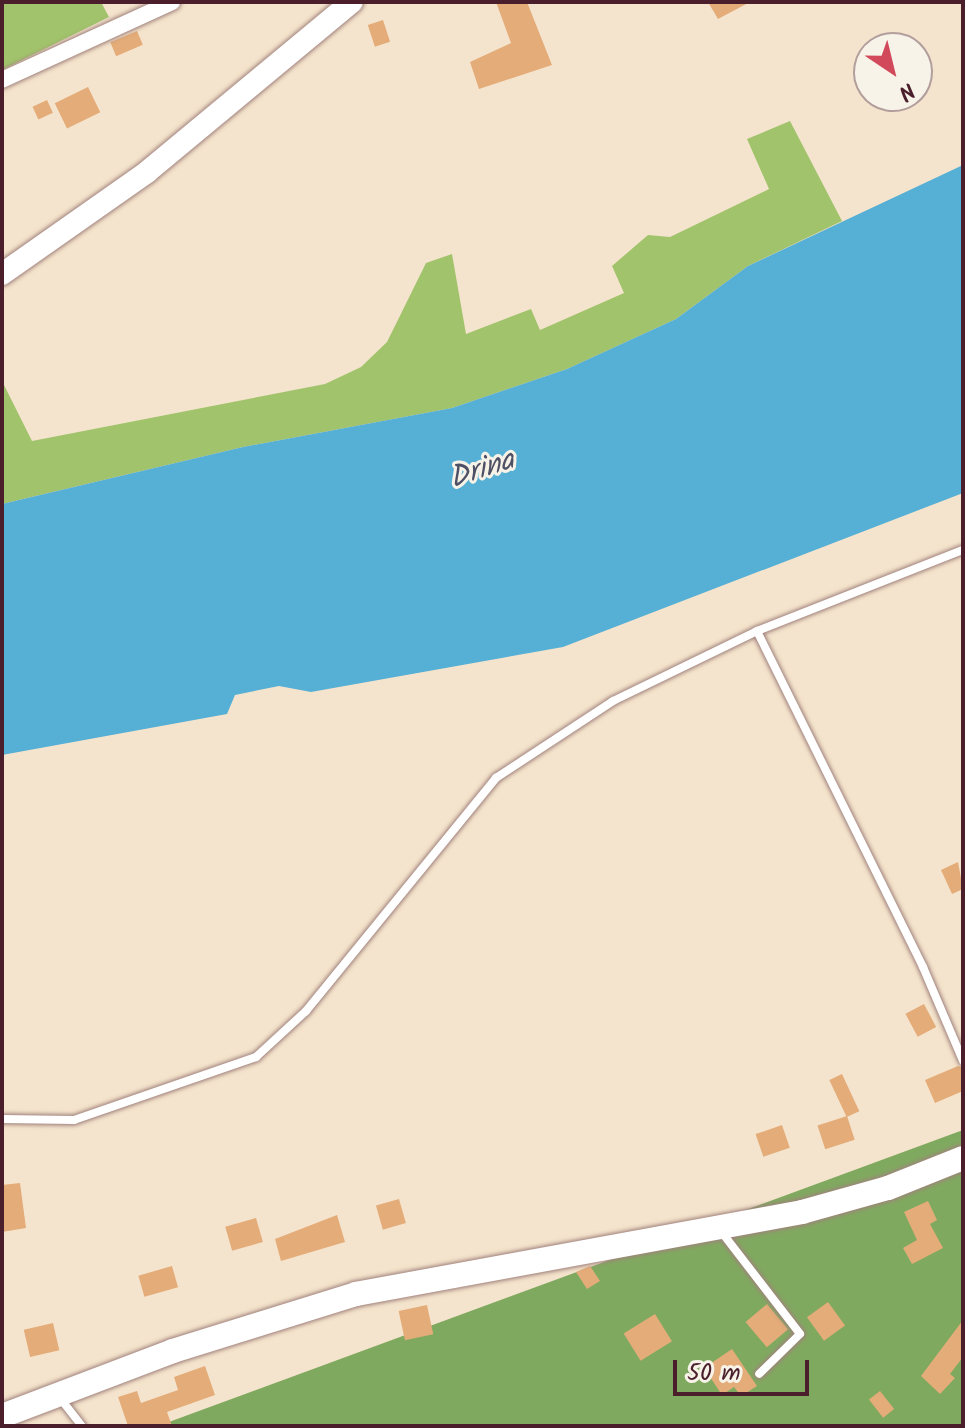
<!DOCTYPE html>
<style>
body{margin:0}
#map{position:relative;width:965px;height:1428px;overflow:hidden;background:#f5e4cd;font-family:Kalam,sans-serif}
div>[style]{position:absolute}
.green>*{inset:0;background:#a1c36c}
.forest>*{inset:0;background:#80a960}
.water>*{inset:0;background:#56afd4}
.building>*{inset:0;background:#e4ac79;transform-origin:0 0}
.roads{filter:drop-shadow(0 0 2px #a0827c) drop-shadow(0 0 2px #a0827c)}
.lane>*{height:8px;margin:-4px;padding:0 4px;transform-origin:4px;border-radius:4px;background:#fff}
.street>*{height:16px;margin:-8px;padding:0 8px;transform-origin:8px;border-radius:8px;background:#fff}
.secondary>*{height:22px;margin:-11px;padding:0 11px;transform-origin:11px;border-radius:11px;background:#fff}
.primary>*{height:24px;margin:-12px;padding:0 12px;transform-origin:12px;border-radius:12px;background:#fff}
span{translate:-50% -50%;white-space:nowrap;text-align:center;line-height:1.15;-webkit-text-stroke:6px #f7f3e8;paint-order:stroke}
.water-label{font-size:30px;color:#4e5166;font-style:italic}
.frame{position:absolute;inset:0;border:4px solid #4a1f2b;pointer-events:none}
.north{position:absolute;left:853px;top:32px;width:80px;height:80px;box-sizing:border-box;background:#f7f3e8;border:2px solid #b29e9c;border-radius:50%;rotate:145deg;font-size:22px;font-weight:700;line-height:32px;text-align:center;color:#4a1f2b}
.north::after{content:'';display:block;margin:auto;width:28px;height:36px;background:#d1495b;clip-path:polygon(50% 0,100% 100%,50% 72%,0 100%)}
.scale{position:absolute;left:673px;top:1360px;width:136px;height:36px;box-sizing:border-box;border:4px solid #4a1f2b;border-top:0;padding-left:10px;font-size:24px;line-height:28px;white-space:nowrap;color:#4a1f2b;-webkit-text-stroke:6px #f7f3e8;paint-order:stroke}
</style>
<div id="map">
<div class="green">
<div style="clip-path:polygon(2px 2px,101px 2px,109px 17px,2px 70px)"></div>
<div style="clip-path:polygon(790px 121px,842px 221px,748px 266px,676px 319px,567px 369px,452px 408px,243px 447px,2px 504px,2px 381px,32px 441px,325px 384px,361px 367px,387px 342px,426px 263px,452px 254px,466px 334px,531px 309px,540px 330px,624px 293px,612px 266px,648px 235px,670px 237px,769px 189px,747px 139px)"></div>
</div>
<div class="forest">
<div style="clip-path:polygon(963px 1130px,963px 1426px,158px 1426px)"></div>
</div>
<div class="water">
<div style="clip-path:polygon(963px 165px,963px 493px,563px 647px,311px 692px,279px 686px,235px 695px,227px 714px,2px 755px,2px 504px,243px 447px,452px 408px,567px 369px,676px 319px,748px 266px)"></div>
</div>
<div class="building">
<div style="clip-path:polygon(496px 2px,527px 2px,552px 65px,479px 89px,470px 62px,511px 43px)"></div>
<div style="clip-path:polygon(708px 2px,750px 2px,718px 19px)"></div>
<div style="left:383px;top:20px;width:23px;height:16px;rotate:72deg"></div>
<div style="left:137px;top:31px;width:15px;height:29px;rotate:67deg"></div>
<div style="left:88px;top:87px;width:28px;height:37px;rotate:64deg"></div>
<div style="left:47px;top:100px;width:14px;height:16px;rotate:65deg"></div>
<div style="clip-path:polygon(958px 862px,963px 889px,952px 894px,941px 870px)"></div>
<div style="left:924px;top:1004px;width:26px;height:21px;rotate:62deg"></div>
<div style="clip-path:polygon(958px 1066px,963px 1068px,963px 1091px,935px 1103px,925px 1080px)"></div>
<div style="left:842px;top:1074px;width:41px;height:14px;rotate:65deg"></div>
<div style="left:847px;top:1116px;width:25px;height:31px;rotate:72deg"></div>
<div style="left:782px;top:1125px;width:24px;height:28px;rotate:71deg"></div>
<div style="clip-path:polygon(20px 1183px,26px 1228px,2px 1232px,2px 1185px)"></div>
<div style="left:399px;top:1199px;width:25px;height:24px;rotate:74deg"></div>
<div style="clip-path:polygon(928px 1201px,937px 1220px,930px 1224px,943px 1248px,912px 1264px,903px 1248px,917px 1240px,904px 1212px)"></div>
<div style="clip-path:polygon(337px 1215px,345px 1242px,281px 1261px,275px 1239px)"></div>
<div style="left:256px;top:1218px;width:25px;height:32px;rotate:74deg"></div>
<div style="left:172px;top:1266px;width:22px;height:35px;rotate:74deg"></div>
<div style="clip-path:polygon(590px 1266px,600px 1281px,587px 1289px,576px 1272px)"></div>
<div style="left:828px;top:1302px;width:29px;height:26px;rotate:54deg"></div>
<div style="left:767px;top:1304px;width:33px;height:28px;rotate:50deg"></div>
<div style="left:427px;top:1305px;width:30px;height:29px;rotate:78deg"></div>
<div style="left:655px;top:1314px;width:32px;height:37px;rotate:58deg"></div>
<div style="clip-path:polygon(963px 1320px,963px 1357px,950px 1374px,955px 1378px,940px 1394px,921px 1376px)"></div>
<div style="left:53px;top:1323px;width:28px;height:30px;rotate:77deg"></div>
<div style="clip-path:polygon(732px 1349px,757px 1386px,741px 1396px,734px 1387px,722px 1395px,704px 1368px)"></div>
<div style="clip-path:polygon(205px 1366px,215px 1395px,167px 1412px,172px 1426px,128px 1426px,118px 1397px,137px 1391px,141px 1403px,178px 1390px,174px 1377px)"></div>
<div style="left:880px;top:1391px;width:23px;height:14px;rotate:52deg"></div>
</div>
<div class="roads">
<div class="lane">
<div style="left:757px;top:631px;width:375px;rotate:63.7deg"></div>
<div style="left:923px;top:967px;width:102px;rotate:66.9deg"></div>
<div style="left:2px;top:1119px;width:72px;rotate:0.8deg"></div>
<div style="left:74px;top:1120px;width:193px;rotate:-19.1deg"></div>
<div style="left:256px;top:1057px;width:68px;rotate:-42.6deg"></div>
<div style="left:306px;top:1011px;width:301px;rotate:-50.8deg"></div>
<div style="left:496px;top:778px;width:140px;rotate:-33.3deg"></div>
<div style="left:613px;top:701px;width:160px;rotate:-25.9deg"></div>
<div style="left:757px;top:631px;width:221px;rotate:-21.5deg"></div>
<div style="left:720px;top:1230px;width:131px;rotate:52.4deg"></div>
<div style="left:800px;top:1334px;width:57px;rotate:135.7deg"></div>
<div style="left:60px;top:1398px;width:36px;rotate:52deg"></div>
</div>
<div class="street">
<div style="left:2px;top:80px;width:187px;rotate:-24.6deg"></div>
</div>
<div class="secondary">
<div style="left:2px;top:274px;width:177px;rotate:-35.1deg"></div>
<div style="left:147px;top:172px;width:266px;rotate:-39.7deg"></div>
</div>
<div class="primary">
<div style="left:2px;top:1416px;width:183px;rotate:-20.8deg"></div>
<div style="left:173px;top:1351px;width:192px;rotate:-17.3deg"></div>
<div style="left:356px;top:1294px;width:453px;rotate:-10.4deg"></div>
<div style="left:802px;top:1212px;width:89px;rotate:-15.6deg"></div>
<div style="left:888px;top:1188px;width:81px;rotate:-21.8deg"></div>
</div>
</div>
<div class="water-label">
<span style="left:482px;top:470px;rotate:-18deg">Drina</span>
</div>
<div class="frame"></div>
<div class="north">N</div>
<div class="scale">50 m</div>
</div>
